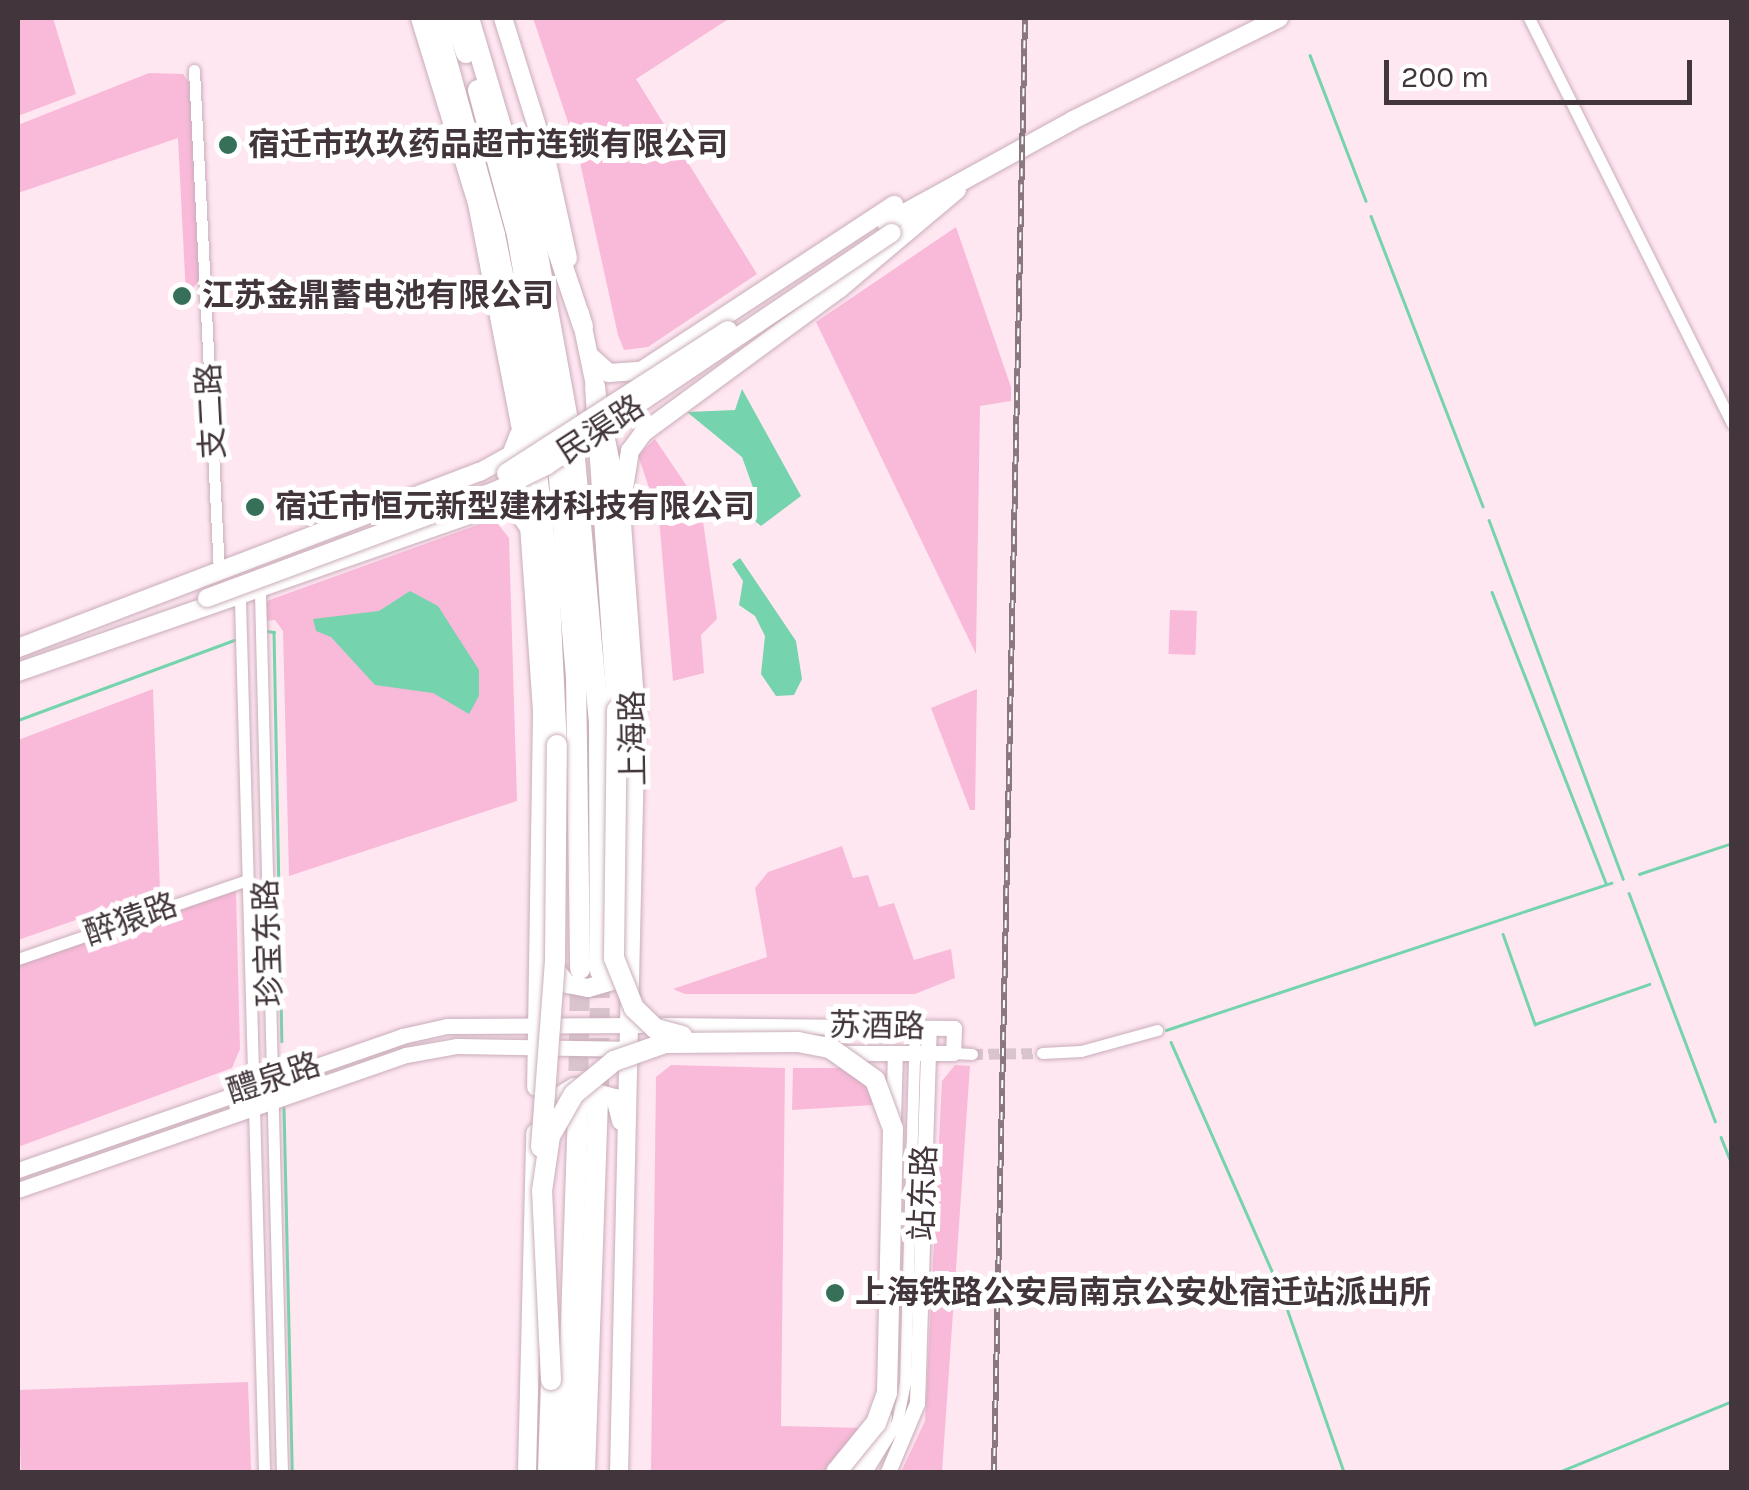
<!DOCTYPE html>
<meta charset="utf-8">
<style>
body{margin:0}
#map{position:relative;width:1749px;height:1490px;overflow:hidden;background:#ffe7f2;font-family:Karla,"Noto Sans SC",sans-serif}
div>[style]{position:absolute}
.green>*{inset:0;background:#f9bad9;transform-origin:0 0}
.water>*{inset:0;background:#75d3ad}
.stream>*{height:2.5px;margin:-1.25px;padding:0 1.25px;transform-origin:1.25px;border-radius:1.25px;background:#75d3ad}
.minor-tunnel>*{height:11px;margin-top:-5.5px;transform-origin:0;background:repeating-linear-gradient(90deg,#d9c4ce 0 11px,transparent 0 16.5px)}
.trunk-tunnel>*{height:20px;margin-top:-10px;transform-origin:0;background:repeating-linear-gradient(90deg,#d9c4ce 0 20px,transparent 0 30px)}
.roads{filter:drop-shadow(0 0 2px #c9adba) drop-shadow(0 0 2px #c9adba)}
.minor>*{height:11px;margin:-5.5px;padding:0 5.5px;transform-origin:5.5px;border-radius:5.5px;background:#fff}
.tertiary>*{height:15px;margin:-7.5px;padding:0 7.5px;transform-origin:7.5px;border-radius:7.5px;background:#fff}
.secondary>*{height:18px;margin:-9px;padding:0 9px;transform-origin:9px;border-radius:9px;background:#fff}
.trunk>*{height:20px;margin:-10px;padding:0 10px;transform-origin:10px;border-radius:10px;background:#fff}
.rail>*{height:6px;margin-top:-3px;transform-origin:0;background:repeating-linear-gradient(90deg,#fff 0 8px,#897880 0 16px);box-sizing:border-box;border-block:2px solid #897880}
.bridges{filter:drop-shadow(0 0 2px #c9adba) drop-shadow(0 0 2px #c9adba)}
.secondary-bridge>*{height:18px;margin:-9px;padding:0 9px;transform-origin:9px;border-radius:9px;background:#fff}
.trunk-bridge>*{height:20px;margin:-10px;padding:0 10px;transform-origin:10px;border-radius:10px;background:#fff}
.dots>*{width:28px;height:28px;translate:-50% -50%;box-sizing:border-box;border:5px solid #fff;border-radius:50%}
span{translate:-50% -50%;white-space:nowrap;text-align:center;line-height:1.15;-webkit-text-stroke:10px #fff;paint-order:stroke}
.poi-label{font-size:32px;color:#42363c;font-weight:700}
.left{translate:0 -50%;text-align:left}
.street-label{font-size:32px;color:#42363c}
.frame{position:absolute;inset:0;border:20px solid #42363c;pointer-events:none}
.scale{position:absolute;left:1384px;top:60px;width:308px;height:45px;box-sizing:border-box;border:5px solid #42363c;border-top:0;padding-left:12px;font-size:30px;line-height:35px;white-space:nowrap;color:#42363c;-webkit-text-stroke:8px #fff;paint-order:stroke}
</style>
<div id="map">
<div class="green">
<div style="clip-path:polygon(18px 18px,53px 18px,76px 94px,18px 116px)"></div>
<div style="clip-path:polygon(533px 18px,730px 18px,636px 79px,757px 274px,648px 347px,624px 350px,618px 335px,577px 149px)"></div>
<div style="clip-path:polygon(149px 73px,183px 74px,191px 85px,199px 281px,186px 296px,178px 138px,18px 193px,18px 125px)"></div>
<div style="clip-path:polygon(956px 227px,1011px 387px,1011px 401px,980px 406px,976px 654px,816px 322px)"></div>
<div style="clip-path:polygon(655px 439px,701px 507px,717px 619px,701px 635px,704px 673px,673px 681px,659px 518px,638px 455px)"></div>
<div style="clip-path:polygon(494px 519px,509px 538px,517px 801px,289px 876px,283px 631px,275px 620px,266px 621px,264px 602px)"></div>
<div style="left:1170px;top:610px;width:27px;height:44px;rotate:2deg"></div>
<div style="clip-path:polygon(153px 689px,160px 891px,18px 940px,18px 740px)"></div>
<div style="clip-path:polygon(977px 689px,975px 810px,970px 810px,931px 708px)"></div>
<div style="clip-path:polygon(842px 846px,853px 878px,868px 875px,879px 907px,894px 903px,914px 960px,951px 949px,955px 978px,915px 994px,685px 994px,673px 989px,767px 957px,755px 888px,768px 872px)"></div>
<div style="clip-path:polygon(236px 891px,240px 1049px,232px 1068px,18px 1147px,18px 965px)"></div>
<div style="clip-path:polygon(671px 1065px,785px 1068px,781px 1426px,864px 1428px,826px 1472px,651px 1472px,656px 1077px)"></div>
<div style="clip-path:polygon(955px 1065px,970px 1066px,942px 1472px,901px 1472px,925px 1421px,942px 1081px)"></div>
<div style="clip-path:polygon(793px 1068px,872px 1068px,873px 1105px,792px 1110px)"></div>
<div style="left:248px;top:1382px;width:90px;height:230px;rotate:88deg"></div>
</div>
<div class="water">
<div style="clip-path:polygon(742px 389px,801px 496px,761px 526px,745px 513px,755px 493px,742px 457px,687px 412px,735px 410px)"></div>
<div style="clip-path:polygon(740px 558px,796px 641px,802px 679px,794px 695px,776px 696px,761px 674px,765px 636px,755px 616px,739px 605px,743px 581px,732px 564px)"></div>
<div style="clip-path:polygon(410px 591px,438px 606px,479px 670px,479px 696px,469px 714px,433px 693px,375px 685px,331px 637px,316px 631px,313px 619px,379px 611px)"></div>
</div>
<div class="stream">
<div style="left:1310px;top:55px;width:156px;rotate:69deg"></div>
<div style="left:1371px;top:216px;width:311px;rotate:68.9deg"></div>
<div style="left:1489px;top:520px;width:383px;rotate:69.5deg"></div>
<div style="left:1492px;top:592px;width:313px;rotate:68.6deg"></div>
<div style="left:266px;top:631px;width:8px;rotate:7deg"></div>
<div style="left:274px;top:632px;width:409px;rotate:88.9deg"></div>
<div style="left:18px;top:720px;width:230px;rotate:-20.3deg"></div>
<div style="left:1639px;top:874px;width:98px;rotate:-18.4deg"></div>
<div style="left:1629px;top:893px;width:244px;rotate:69.3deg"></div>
<div style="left:1503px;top:934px;width:96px;rotate:70.4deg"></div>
<div style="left:1535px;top:1024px;width:121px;rotate:-19.3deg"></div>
<div style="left:1166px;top:1030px;width:469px;rotate:-18.3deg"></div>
<div style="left:1171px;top:1042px;width:275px;rotate:66.2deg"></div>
<div style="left:1282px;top:1294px;width:188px;rotate:70.8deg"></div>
<div style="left:284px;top:1108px;width:364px;rotate:88.7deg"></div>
<div style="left:1721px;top:1137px;width:29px;rotate:68deg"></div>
<div style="left:1559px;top:1472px;width:187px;rotate:-22.3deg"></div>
</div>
<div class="minor-tunnel">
<div style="left:972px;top:1054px;width:70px;rotate:-0.8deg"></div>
</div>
<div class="trunk-tunnel">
<div style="left:599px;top:1088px;width:117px;rotate:-89.5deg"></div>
<div style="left:578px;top:1101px;width:130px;rotate:-89.1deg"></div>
</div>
<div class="roads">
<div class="minor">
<div style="left:1529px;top:18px;width:453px;rotate:63.4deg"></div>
<div style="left:194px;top:70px;width:503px;rotate:87.15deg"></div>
<div style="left:260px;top:593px;width:879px;rotate:88.57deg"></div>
<div style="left:240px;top:600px;width:872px;rotate:88.42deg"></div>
<div style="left:18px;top:959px;width:240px;rotate:-19deg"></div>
<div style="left:953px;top:1053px;width:19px;rotate:3deg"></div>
<div style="left:1042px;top:1053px;width:39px;rotate:-3deg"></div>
<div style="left:1081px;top:1051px;width:79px;rotate:-15.4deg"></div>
<div style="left:866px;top:1472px;width:59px;rotate:-58.2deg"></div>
<div style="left:897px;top:1422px;width:41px;rotate:-78.7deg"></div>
<div style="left:905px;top:1382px;width:354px;rotate:-88.4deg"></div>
</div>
<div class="tertiary">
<div style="left:663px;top:1025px;width:291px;rotate:0.6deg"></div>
<div style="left:954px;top:1028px;width:25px;rotate:92deg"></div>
<div style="left:953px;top:1053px;width:115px;rotate:180deg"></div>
<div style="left:893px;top:1119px;width:66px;rotate:-88.3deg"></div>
<div style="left:18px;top:1170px;width:407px;rotate:-19.2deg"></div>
<div style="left:402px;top:1036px;width:46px;rotate:-12.5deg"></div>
<div style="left:447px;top:1026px;width:193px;rotate:-0.3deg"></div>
<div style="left:18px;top:1190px;width:411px;rotate:-19.2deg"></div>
<div style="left:406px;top:1055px;width:52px;rotate:-10deg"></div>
<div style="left:457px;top:1046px;width:178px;rotate:1deg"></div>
<div style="left:855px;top:1472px;width:40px;rotate:-53deg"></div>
<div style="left:879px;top:1440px;width:24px;rotate:-78deg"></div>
<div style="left:888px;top:1472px;width:75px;rotate:-67.2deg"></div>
<div style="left:917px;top:1403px;width:375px;rotate:-88.2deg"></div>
</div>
<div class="secondary">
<div style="left:420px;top:18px;width:194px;rotate:72.9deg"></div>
<div style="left:477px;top:203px;width:240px;rotate:79deg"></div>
<div style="left:523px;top:439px;width:275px;rotate:86deg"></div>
<div style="left:542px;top:713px;width:374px;rotate:90.9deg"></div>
<div style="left:503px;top:18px;width:137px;rotate:72.6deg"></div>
<div style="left:544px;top:149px;width:112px;rotate:77.6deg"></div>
<div style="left:886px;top:223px;width:213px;rotate:-28.8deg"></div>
<div style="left:1073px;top:120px;width:230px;rotate:-26.3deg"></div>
<div style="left:580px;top:313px;width:89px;rotate:78.3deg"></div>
<div style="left:591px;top:357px;width:24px;rotate:42deg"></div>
<div style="left:609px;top:373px;width:32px;rotate:-4deg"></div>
<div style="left:641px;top:371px;width:303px;rotate:-33.3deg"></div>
<div style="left:605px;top:435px;width:77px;rotate:78deg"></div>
<div style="left:621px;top:510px;width:204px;rotate:85.8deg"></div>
<div style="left:636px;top:713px;width:759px;rotate:91.28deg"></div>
<div style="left:623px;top:494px;width:44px;rotate:-80.8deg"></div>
<div style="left:630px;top:451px;width:22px;rotate:-54deg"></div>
<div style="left:643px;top:433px;width:243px;rotate:-36.3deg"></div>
<div style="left:839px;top:289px;width:154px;rotate:-40deg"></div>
<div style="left:18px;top:648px;width:494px;rotate:-20.9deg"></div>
<div style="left:480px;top:472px;width:35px;rotate:-29deg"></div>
<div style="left:511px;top:455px;width:22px;rotate:-69deg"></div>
<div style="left:18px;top:672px;width:511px;rotate:-19.18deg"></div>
<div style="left:501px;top:504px;width:20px;rotate:27deg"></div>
<div style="left:519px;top:513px;width:22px;rotate:56deg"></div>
<div style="left:551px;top:964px;width:26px;rotate:51deg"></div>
<div style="left:567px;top:984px;width:21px;rotate:11deg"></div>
<div style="left:588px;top:988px;width:29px;rotate:-16deg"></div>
<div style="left:616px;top:980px;width:17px;rotate:-50deg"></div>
<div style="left:545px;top:1119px;width:18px;rotate:-74deg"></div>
<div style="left:550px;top:1102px;width:28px;rotate:-32deg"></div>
<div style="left:574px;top:1087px;width:42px;rotate:15deg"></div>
<div style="left:615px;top:1098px;width:24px;rotate:75deg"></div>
<div style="left:527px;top:1472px;width:339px;rotate:-88.6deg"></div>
</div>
<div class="trunk">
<div style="left:435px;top:18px;width:225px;rotate:74.5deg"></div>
<div style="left:495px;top:235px;width:169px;rotate:78.4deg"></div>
<div style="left:529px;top:401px;width:178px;rotate:83.6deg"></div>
<div style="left:549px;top:578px;width:167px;rotate:87.3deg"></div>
<div style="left:454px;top:18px;width:37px;rotate:71deg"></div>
<div style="left:469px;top:18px;width:236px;rotate:73.5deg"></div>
<div style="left:536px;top:244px;width:219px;rotate:79.7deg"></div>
<div style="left:575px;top:459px;width:264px;rotate:84.8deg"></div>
<div style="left:599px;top:722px;width:249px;rotate:89.8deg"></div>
<div style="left:478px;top:90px;width:150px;rotate:74.9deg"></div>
<div style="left:517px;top:235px;width:247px;rotate:80.2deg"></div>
<div style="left:559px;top:478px;width:199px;rotate:85.1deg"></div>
<div style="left:576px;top:676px;width:293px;rotate:89.2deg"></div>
<div style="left:523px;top:148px;width:188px;rotate:71.4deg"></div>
<div style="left:595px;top:386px;width:325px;rotate:86.1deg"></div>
<div style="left:548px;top:1472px;width:92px;rotate:-88.1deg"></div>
<div style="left:566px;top:1472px;width:371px;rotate:-88.1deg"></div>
<div style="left:585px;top:1472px;width:372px;rotate:-88deg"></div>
</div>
</div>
<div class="rail">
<div style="left:994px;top:1472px;width:1454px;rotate:-88.78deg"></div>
</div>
<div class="bridges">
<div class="secondary-bridge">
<div style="left:506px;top:473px;width:264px;rotate:-32.8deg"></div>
<div style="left:207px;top:598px;width:307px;rotate:-20.4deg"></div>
<div style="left:495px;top:491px;width:57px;rotate:-26.1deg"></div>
<div style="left:546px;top:466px;width:417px;rotate:-34deg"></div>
</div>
<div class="trunk-bridge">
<div style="left:617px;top:710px;width:248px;rotate:90.7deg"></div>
<div style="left:614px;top:958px;width:54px;rotate:68.2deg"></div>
<div style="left:634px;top:1008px;width:30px;rotate:44deg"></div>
<div style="left:656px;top:1029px;width:27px;rotate:15deg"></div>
<div style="left:541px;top:1147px;width:188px;rotate:-85.7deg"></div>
<div style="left:555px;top:960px;width:215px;rotate:-89.5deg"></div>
<div style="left:551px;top:1380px;width:189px;rotate:-92.7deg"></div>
<div style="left:542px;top:1191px;width:56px;rotate:-81.7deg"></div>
<div style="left:550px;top:1136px;width:48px;rotate:-60.3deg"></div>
<div style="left:574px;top:1094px;width:52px;rotate:-39.5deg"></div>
<div style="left:614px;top:1061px;width:54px;rotate:-19.4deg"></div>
<div style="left:665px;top:1043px;width:133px;rotate:-0.4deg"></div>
<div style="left:798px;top:1042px;width:33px;rotate:11deg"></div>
<div style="left:830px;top:1048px;width:55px;rotate:35.4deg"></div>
<div style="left:875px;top:1080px;width:52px;rotate:69.8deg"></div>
<div style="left:893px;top:1129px;width:264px;rotate:91.3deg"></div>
<div style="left:887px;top:1393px;width:32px;rotate:110deg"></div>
<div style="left:876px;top:1423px;width:63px;rotate:129.2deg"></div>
</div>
</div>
<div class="dots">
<div style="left:228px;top:145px;background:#367059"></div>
<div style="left:182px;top:296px;background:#367059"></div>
<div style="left:255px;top:507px;background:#367059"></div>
<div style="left:835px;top:1293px;background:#367059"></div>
</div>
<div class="poi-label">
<span class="left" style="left:248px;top:145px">宿迁市玖玖药品超市连锁有限公司</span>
<span class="left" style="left:202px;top:296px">江苏金鼎蓄电池有限公司</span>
<span class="left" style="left:275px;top:507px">宿迁市恒元新型建材科技有限公司</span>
<span class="left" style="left:855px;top:1293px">上海铁路公安局南京公安处宿迁站派出所</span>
</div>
<div class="street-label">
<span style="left:212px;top:411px;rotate:-93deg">支二路</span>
<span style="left:601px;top:430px;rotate:-33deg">民渠路</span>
<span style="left:634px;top:738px;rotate:-91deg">上海路</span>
<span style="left:131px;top:920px;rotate:-19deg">醉猿路</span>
<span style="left:269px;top:943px;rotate:-92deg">珍宝东路</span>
<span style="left:877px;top:1027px;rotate:1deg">苏酒路</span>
<span style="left:274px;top:1079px;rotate:-18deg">醴泉路</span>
<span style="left:924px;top:1193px;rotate:-88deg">站东路</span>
</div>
<div class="frame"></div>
<div class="scale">200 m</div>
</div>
